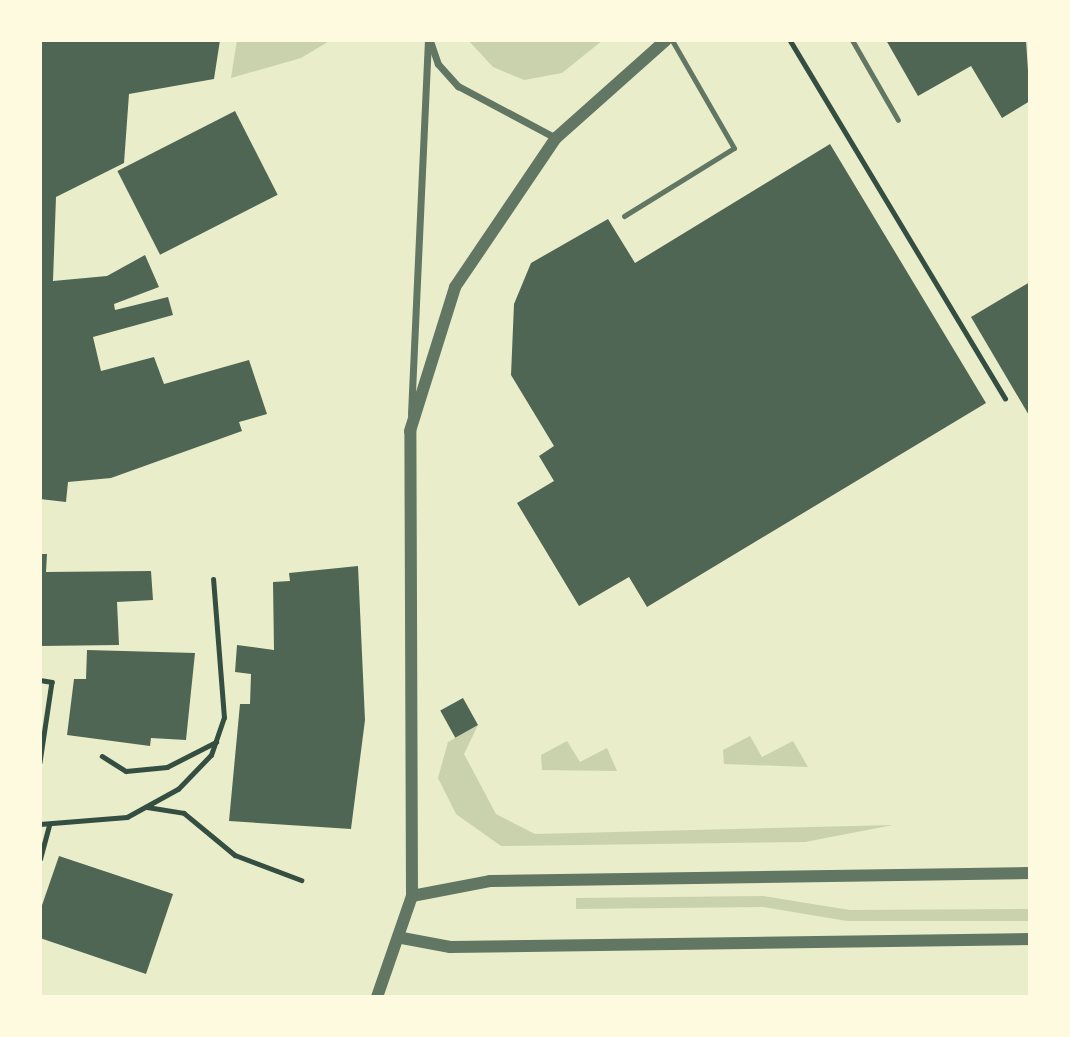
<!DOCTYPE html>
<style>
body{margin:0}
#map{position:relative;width:1070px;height:1037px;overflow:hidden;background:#e9edc9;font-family:Rubik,sans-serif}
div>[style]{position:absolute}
.green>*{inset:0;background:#cad2ad}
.building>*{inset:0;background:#4f6655;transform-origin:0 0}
.path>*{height:4.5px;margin:-2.25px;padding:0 2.25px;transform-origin:2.25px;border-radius:2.25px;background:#344e41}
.service>*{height:5px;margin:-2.5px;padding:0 2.5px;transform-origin:2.5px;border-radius:2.5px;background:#617663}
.minor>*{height:7px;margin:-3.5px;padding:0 3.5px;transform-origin:3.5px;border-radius:3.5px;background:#617663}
.tertiary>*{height:12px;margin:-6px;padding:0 6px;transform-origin:6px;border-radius:6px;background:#617663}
span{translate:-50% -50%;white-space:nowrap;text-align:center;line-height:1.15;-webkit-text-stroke:5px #fefae0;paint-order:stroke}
.frame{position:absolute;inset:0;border:42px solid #fefae0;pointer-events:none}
</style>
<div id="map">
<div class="green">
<div style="clip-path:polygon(237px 40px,331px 40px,301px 58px,231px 78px)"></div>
<div style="clip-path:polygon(468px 40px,603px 40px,562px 73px,524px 80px,493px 67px)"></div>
<div style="clip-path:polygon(478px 725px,464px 754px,496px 814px,535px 834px,893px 825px,805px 842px,501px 846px,456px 814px,438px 778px,448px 742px)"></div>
<div style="clip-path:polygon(750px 736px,762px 757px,793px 741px,808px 767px,724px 764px,723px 750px)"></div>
<div style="clip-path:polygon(567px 741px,580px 762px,607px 748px,617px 771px,542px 770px,541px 755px)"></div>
<div style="clip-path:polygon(763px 896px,850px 910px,1030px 909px,1030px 921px,847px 921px,763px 907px,576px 909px,576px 898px)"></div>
</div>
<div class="building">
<div style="clip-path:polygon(40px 40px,220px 40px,214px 79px,129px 94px,124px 163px,56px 197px,53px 281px,107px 276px,145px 255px,159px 287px,114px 304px,115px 310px,168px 297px,173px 315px,93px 337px,101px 371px,154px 357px,164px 384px,249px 360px,267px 414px,239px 422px,242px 431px,111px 478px,68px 482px,66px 502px,40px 499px)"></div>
<div style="clip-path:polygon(886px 40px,1026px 40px,1030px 101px,1002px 118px,971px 66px,918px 96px)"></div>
<div style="left:235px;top:111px;width:94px;height:132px;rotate:63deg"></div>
<div style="clip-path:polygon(830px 144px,986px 403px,647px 607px,629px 577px,579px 606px,517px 503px,554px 481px,539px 456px,554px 446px,511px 375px,514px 304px,531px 263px,608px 219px,635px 263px)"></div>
<div style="clip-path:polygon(1030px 282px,1030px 417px,971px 317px)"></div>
<div style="clip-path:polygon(40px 554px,47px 554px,46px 572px,151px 571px,153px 600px,117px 602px,119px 645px,40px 646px)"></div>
<div style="clip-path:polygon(358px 566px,365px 720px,351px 829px,229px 821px,240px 704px,250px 704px,251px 674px,235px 672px,237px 645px,274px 650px,273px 582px,290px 581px,289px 573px)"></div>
<div style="clip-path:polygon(87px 650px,195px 653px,186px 740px,151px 738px,150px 746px,67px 735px,74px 679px,86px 679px)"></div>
<div style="left:463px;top:698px;width:31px;height:26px;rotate:61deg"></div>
<div style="clip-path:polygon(59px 856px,173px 894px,146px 974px,40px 938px,40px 911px)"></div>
</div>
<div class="path">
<div style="left:790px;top:40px;width:418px;rotate:59deg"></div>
<div style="left:40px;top:680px;width:12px;rotate:9deg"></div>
<div style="left:52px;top:682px;width:81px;rotate:98.5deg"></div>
<div style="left:102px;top:756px;width:28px;rotate:32deg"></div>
<div style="left:126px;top:771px;width:41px;rotate:-5.6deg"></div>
<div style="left:167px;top:767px;width:55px;rotate:-27deg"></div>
<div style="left:147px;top:807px;width:37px;rotate:9deg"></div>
<div style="left:184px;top:813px;width:66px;rotate:39.5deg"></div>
<div style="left:235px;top:855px;width:71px;rotate:20.7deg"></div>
<div style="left:40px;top:824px;width:87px;rotate:-4.6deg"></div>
<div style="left:127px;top:817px;width:58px;rotate:-28.8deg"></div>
<div style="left:178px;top:789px;width:47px;rotate:-45.9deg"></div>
<div style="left:211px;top:755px;width:39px;rotate:-71deg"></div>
<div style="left:224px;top:718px;width:139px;rotate:-94.5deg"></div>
<div style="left:40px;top:859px;width:34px;rotate:-75deg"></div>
</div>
<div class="service">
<div style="left:852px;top:40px;width:92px;rotate:60.1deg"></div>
<div style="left:624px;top:216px;width:129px;rotate:-31.7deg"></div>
<div style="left:734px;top:148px;width:125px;rotate:-119.9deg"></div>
</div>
<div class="minor">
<div style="left:430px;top:41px;width:24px;rotate:71deg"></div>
<div style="left:438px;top:64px;width:30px;rotate:48deg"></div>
<div style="left:458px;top:86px;width:111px;rotate:28deg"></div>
<div style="left:411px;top:414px;width:374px;rotate:-87.4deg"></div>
</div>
<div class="tertiary">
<div style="left:412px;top:896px;width:79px;rotate:-10.9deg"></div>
<div style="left:490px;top:881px;width:540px;rotate:-0.85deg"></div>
<div style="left:402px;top:938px;width:49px;rotate:10.6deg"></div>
<div style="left:450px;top:947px;width:580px;rotate:-0.79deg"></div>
<div style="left:377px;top:997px;width:107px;rotate:-70.9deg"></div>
<div style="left:412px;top:896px;width:465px;rotate:-90.2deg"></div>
<div style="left:410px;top:431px;width:151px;rotate:-72.6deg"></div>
<div style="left:455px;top:287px;width:180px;rotate:-55.9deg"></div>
<div style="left:556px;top:138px;width:147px;rotate:-41.7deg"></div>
</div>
<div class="frame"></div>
</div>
